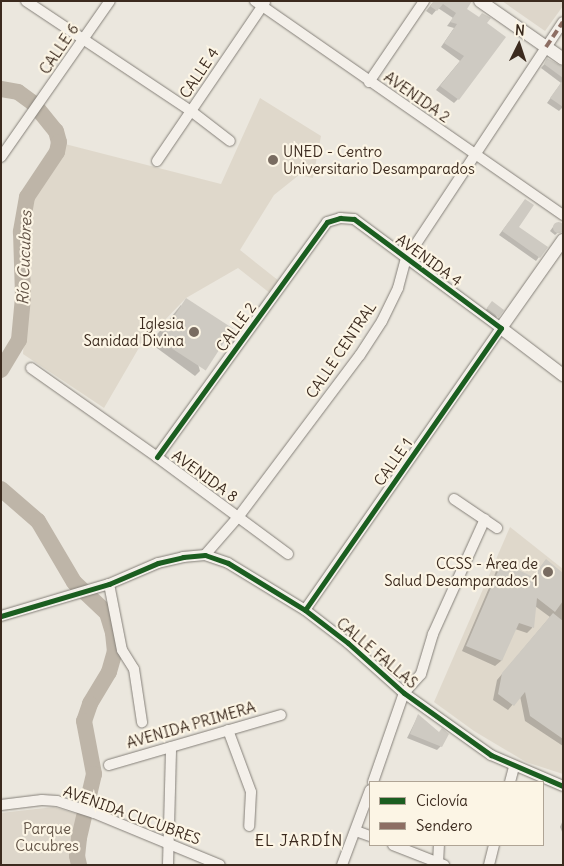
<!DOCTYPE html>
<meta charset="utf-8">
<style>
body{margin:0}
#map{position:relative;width:564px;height:866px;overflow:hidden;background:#ebe7de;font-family:Delius,sans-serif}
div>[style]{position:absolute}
.built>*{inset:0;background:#dfd8cb}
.green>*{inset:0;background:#ddd6ca}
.shadow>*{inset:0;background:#0003}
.river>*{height:16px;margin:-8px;padding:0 8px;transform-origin:8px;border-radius:8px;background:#beb5a8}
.building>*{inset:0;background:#cecac2;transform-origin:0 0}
.round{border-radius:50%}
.roads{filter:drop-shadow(0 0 1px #858079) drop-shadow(0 0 1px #858079)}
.minor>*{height:10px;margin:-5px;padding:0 5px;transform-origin:5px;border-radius:5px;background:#f4f0ea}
.major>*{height:12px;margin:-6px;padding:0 6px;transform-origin:6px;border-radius:6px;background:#f4f0ea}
.quiet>*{height:4px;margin-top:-2px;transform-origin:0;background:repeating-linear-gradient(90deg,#8d6e63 0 8px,transparent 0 12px)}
.cycleway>*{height:5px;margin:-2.5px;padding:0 2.5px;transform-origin:2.5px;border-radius:2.5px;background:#1b5e20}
.dots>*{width:14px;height:14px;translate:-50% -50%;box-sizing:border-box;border:2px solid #fcf5e5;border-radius:50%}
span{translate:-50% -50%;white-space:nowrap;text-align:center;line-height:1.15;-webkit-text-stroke:4.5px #fcf5e5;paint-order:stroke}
.street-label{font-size:15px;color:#3b2a1e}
.poi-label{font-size:15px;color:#3b2a1e}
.left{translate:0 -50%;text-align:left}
.right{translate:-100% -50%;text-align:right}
.park-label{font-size:15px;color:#615245}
.water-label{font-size:16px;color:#625346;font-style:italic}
.neighbourhood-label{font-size:16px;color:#3b2a1e;letter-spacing:1px}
.frame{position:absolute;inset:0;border:2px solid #3b2a1e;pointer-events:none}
.legend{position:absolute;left:369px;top:781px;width:175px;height:65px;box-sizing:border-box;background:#fcf5e5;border:1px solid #afa495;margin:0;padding:6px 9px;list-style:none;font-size:15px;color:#3b2a1e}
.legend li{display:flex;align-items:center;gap:10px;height:25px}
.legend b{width:25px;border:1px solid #afa495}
.north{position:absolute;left:494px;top:20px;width:50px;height:50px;-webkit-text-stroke:4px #fcf5e5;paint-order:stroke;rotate:4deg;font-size:14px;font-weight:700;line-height:20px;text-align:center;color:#3b2a1e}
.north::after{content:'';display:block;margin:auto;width:18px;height:22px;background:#3b2a1e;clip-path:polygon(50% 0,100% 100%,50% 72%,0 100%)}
</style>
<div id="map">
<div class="built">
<div style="clip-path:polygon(260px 98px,321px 136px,313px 178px,299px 175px,274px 195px,240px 250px,279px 281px,271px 294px,238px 268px,186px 298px,140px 346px,104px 408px,23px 354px,33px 199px,65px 144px,221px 184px)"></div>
<div style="clip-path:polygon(510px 527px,563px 569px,563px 774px,526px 762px,474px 731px,434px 702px)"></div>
</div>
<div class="green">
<div style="clip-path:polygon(502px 1px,563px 1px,563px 6px,545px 31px)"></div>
<div style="clip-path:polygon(54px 807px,81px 815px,72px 865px,1px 865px,1px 813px)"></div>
</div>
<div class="shadow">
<div style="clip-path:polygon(434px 1px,468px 1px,465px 10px,486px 24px,458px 99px,454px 103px,436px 90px,460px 61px,441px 47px,454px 28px,447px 26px,453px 18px,438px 8px,432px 15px,426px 11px)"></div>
<div style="clip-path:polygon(548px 60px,563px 68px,563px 107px,559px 111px,547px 103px,561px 83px,541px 68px)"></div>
<div style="clip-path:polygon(525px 201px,517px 227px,539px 257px,536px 261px,499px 235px)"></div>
<div style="clip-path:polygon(556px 223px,563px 228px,555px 235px,550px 231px)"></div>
<div style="clip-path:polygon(181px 305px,200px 371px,195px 376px,150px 343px)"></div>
<div style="clip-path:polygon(490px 305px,497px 317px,495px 319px,485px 311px)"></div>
<div style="clip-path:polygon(546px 560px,563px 574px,563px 746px,525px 721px,520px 696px,508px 710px,493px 700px,497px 680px,550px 617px,535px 606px,532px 628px,527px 633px,515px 629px,501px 661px,495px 666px,462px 651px,497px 569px,502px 564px,532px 578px)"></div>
<div style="clip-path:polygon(418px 716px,441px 746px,437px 750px,407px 738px)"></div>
<div style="clip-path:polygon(563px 820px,563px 834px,560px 827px)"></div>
</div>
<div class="river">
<div style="left:1px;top:89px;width:17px;rotate:10deg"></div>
<div style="left:18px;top:92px;width:19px;rotate:36deg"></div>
<div style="left:33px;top:103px;width:36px;rotate:51deg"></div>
<div style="left:56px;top:131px;width:11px;rotate:75deg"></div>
<div style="left:59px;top:142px;width:10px;rotate:101deg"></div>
<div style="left:57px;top:152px;width:54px;rotate:123.7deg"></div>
<div style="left:27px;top:197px;width:36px;rotate:100deg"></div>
<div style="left:21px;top:232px;width:65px;rotate:88.2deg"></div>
<div style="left:23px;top:297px;width:43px;rotate:95.3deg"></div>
<div style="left:19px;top:340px;width:35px;rotate:121deg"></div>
<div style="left:1px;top:489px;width:49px;rotate:40.9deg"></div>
<div style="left:38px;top:521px;width:71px;rotate:59.5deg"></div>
<div style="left:74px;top:582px;width:45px;rotate:43.2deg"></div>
<div style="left:107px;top:613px;width:21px;rotate:73deg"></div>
<div style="left:113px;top:633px;width:18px;rotate:84deg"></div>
<div style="left:115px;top:651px;width:22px;rotate:106deg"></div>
<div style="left:109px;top:672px;width:37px;rotate:121deg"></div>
<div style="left:90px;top:704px;width:18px;rotate:109deg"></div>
<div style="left:84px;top:721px;width:54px;rotate:79.3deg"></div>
<div style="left:94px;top:774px;width:66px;rotate:103.2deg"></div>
<div style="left:79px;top:838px;width:18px;rotate:96deg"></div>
<div style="left:77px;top:856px;width:9px;rotate:77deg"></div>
</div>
<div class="building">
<div style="clip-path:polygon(434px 1px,472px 1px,467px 9px,479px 17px,482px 13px,491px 18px,487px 23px,506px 37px,459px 100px,440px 86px,464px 56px,444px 43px,457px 24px,450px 22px,456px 13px,443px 4px,437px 11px,430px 6px)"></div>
<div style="clip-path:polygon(547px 58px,563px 67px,563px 78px,544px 64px)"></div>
<div style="clip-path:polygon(563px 80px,563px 107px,550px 98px)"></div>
<div style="clip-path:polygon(525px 199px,534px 205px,519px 227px,548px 247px,540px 258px,502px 231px)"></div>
<div class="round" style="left:552.5px;top:221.5px;width:11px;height:11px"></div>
<div style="left:186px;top:298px;width:56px;height:50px;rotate:33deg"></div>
<div style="left:492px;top:301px;width:15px;height:9px;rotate:37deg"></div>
<div style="clip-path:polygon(546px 559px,563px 573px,563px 601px,555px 612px,537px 598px,534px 628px,519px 623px,502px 661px,466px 646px,502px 562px,533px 577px)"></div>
<div style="clip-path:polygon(553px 613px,563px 621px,563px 739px,530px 716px,525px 692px,514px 706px,498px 694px,502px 673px)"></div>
<div style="clip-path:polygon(418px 714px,439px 732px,442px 728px,449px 734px,442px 747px,410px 734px)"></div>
</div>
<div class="roads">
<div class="minor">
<div style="left:26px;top:1px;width:198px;rotate:33.7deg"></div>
<div style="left:191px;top:111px;width:49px;rotate:37.6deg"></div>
<div style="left:255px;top:1px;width:375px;rotate:34.8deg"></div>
<div style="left:369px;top:82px;width:98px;rotate:-55.8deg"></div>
<div style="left:1px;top:157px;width:190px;rotate:-55.1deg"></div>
<div style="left:157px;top:161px;width:192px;rotate:-55.8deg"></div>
<div style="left:31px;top:368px;width:154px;rotate:35.2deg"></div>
<div style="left:157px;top:457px;width:163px;rotate:36.5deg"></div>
<div style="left:157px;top:457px;width:290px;rotate:-54.1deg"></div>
<div style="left:327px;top:222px;width:14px;rotate:-17deg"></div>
<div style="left:340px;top:218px;width:14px;rotate:4deg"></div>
<div style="left:354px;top:219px;width:183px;rotate:36.6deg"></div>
<div style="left:501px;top:328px;width:343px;rotate:124.8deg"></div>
<div style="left:454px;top:499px;width:52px;rotate:34deg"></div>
<div style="left:205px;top:555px;width:52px;rotate:-48.9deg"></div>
<div style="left:239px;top:516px;width:201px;rotate:-53.1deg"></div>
<div style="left:360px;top:355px;width:40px;rotate:-57.1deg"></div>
<div style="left:382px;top:321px;width:37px;rotate:-64deg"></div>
<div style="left:398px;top:288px;width:30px;rotate:-75deg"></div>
<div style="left:406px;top:259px;width:284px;rotate:-56.5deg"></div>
<div style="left:109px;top:584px;width:67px;rotate:78.9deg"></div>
<div style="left:122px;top:650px;width:22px;rotate:58deg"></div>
<div style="left:134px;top:669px;width:54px;rotate:81.4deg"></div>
<div style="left:1px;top:616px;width:113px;rotate:-16.5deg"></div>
<div style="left:109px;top:584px;width:53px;rotate:-23.2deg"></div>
<div style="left:158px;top:563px;width:26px;rotate:-13deg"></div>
<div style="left:183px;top:557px;width:22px;rotate:-5deg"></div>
<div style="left:205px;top:555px;width:24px;rotate:19deg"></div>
<div style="left:228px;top:563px;width:90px;rotate:31.4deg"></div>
<div style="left:305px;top:610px;width:54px;rotate:37.5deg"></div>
<div style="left:348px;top:643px;width:75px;rotate:41.8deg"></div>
<div style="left:404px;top:693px;width:107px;rotate:35.5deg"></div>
<div style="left:491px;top:755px;width:78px;rotate:23.3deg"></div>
<div style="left:228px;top:730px;width:66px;rotate:69.6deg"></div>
<div style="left:251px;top:792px;width:34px;rotate:93deg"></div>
<div style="left:109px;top:765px;width:179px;rotate:-16.2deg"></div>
<div style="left:373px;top:782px;width:94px;rotate:-70.8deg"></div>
<div style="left:404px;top:693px;width:25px;rotate:-48deg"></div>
<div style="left:421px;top:674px;width:42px;rotate:-73.3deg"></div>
<div style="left:433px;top:634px;width:126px;rotate:-65.7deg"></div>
<div style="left:510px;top:782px;width:16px;rotate:-75deg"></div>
<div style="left:1px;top:805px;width:41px;rotate:-7deg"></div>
<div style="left:42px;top:800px;width:15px;rotate:4deg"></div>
<div style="left:57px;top:801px;width:39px;rotate:18deg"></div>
<div style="left:94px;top:813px;width:136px;rotate:22.4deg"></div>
<div style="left:356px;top:831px;width:15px;rotate:20deg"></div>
<div style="left:393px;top:845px;width:55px;rotate:21.4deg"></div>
<div style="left:438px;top:863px;width:18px;rotate:-87deg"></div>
<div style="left:168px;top:865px;width:118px;rotate:-88.5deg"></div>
<div style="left:342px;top:865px;width:80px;rotate:-69.5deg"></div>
<div style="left:489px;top:865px;width:21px;rotate:-76deg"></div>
</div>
<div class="major">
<div style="left:480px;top:1px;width:101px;rotate:34.9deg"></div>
<div style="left:563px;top:240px;width:108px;rotate:125.2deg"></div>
<div style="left:501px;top:328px;width:78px;rotate:37.2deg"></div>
</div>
</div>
<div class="quiet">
<div style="left:546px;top:47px;width:30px;rotate:-56deg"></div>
</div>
<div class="cycleway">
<div style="left:157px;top:457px;width:290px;rotate:-54.1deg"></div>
<div style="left:327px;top:222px;width:14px;rotate:-17deg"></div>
<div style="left:340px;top:218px;width:14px;rotate:4deg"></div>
<div style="left:354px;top:219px;width:183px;rotate:36.6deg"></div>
<div style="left:501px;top:328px;width:343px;rotate:124.8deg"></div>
<div style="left:1px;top:616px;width:113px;rotate:-16.5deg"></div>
<div style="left:109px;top:584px;width:53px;rotate:-23.2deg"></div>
<div style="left:158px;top:563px;width:26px;rotate:-13deg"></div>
<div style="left:183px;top:557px;width:22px;rotate:-5deg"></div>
<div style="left:205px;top:555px;width:24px;rotate:19deg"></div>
<div style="left:228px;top:563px;width:90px;rotate:31.4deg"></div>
<div style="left:305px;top:610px;width:54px;rotate:37.5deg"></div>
<div style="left:348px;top:643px;width:75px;rotate:41.8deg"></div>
<div style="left:404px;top:693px;width:107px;rotate:35.5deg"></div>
<div style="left:491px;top:755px;width:78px;rotate:23.3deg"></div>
</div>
<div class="dots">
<div style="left:273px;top:160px;background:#796c61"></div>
<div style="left:194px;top:332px;background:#796c61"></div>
<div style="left:548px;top:572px;background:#796c61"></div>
</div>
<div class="street-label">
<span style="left:59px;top:49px;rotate:-56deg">CALLE 6</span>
<span style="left:199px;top:73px;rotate:-56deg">CALLE 4</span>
<span style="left:417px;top:97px;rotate:35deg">AVENIDA 2</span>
<span style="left:429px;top:260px;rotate:36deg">AVENIDA 4</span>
<span style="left:236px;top:327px;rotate:-54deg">CALLE 2</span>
<span style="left:341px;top:350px;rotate:-56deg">CALLE CENTRAL</span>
<span style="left:393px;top:462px;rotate:-55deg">CALLE 1</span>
<span style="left:205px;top:476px;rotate:36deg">AVENIDA 8</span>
<span style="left:377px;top:653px;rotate:40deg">CALLE FALLAS</span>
<span style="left:191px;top:725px;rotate:-16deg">AVENIDA PRIMERA</span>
<span style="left:132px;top:815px;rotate:20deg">AVENIDA CUCUBRES</span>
</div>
<div class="poi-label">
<span class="left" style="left:283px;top:160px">UNED - Centro<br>Universitario Desamparados</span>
<span class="right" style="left:184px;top:332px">Iglesia<br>Sanidad Divina</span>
<span class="right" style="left:538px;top:572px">CCSS - Área de<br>Salud Desamparados 1</span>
</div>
<div class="park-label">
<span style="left:47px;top:837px">Parque<br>Cucubres</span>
</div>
<div class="water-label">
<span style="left:24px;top:258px;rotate:-88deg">Río Cucubres</span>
</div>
<div class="neighbourhood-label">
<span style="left:299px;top:840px">EL JARDÍN</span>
</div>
<div class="frame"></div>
<ul class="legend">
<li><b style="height:6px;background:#1b5e20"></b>Ciclovía</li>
<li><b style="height:6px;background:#8d6e63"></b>Sendero</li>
</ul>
<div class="north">N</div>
</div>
